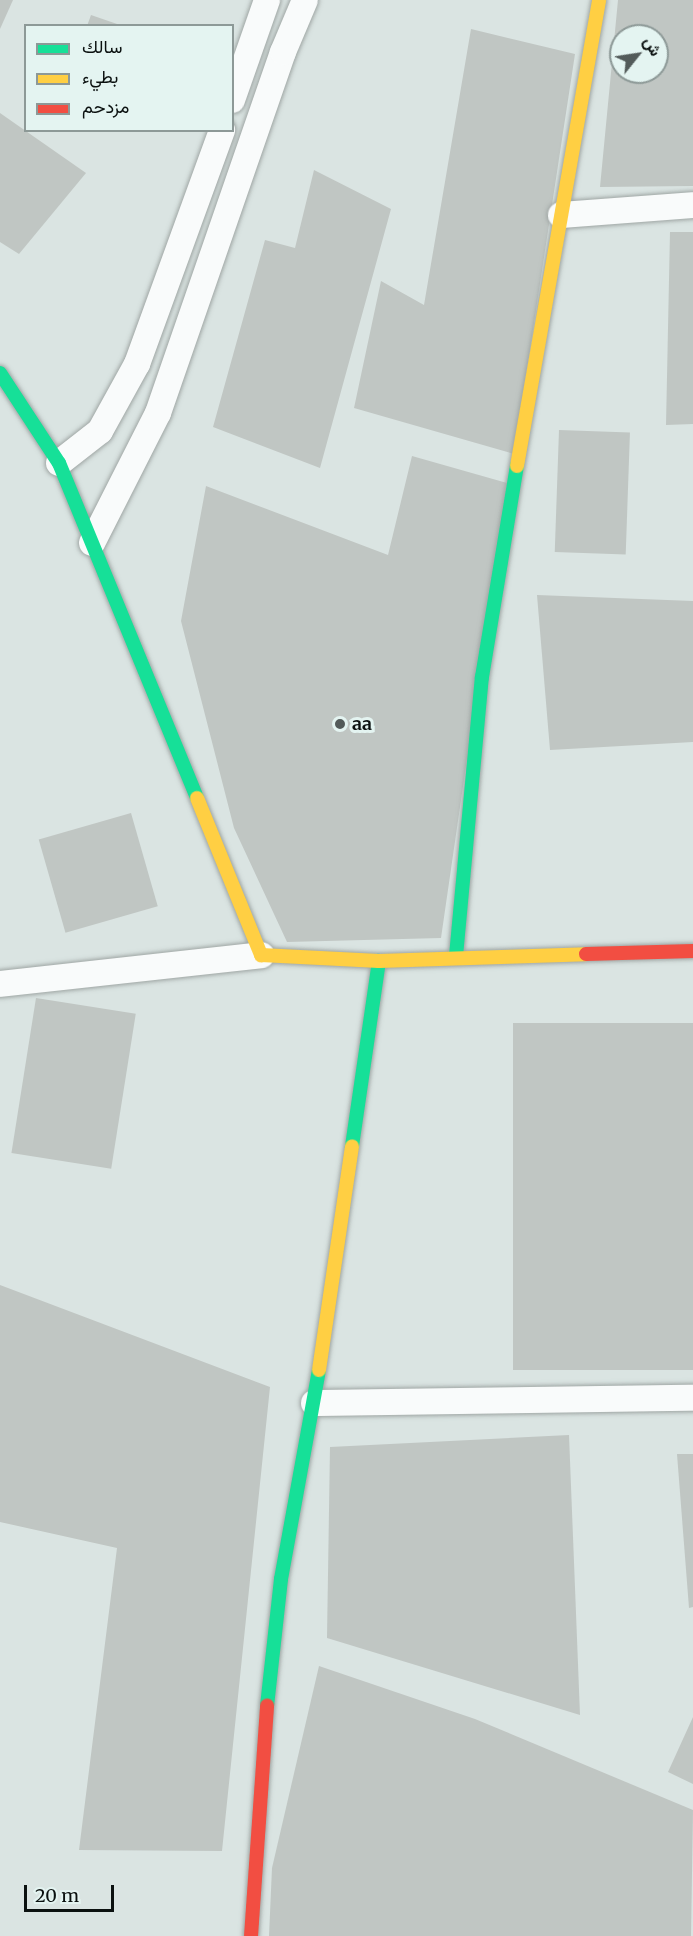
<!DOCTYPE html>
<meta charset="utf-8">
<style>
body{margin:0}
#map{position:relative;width:693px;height:1936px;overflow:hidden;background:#dae4e2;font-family:Merriweather,Vazirmatn,serif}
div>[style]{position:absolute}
.building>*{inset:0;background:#c0c6c3;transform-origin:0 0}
.roads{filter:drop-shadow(0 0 2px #9fa6a4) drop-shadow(0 0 2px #9fa6a4)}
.street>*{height:26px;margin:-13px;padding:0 13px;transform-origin:13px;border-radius:13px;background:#f9fbfb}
.fast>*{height:14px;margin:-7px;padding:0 7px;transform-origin:7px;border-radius:7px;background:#16e098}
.slow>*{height:14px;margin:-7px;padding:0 7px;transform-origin:7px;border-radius:7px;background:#ffcf43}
.jam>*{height:14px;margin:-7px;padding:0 7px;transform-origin:7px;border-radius:7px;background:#f24e42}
.dots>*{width:16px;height:16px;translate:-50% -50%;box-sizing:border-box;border:3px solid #e4f4f1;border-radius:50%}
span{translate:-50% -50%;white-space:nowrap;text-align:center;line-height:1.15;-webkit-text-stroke:6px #e4f4f1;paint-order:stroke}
.poi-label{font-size:18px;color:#0b1110;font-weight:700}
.left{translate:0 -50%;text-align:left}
.legend{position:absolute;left:24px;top:24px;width:210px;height:108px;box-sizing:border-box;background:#e4f4f1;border:2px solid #8d9997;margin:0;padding:8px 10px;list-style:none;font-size:18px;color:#0b1110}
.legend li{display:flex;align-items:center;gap:12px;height:30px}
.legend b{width:30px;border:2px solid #8d9997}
.north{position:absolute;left:609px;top:24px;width:60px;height:60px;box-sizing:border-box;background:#e4f4f1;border:2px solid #8d9997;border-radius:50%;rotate:60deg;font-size:16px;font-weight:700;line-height:24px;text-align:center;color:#0b1110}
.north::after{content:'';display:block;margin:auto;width:21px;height:27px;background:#535b5a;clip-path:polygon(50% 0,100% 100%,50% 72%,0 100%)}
.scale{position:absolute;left:24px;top:1885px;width:90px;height:27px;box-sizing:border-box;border:3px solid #0b1110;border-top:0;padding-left:8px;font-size:18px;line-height:21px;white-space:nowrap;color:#0b1110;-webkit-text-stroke:4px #e4f4f1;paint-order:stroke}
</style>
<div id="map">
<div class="building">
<div style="clip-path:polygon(0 0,13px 0,0 29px)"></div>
<div style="clip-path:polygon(evenodd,618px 0,693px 0,693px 186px,600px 187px,618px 0,621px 36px,657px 36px,657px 72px,621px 72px,621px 36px)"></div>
<div style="clip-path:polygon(91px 15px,120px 25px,120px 26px,87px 26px)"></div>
<div style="clip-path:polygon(471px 29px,575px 54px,514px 454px,354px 408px,381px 281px,424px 305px)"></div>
<div style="clip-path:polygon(0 113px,86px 173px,19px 254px,0 242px)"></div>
<div style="clip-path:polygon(314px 170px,391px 209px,320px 468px,213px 427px,265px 240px,295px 248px)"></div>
<div style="clip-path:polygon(670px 232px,693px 232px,693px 424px,666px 425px)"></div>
<div style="left:559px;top:430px;width:71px;height:122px;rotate:2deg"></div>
<div style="clip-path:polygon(412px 456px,507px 483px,441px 938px,287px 942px,234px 828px,181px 621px,206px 486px,388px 555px)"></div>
<div style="clip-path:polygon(537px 595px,693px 601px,693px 742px,550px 750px)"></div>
<div style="left:131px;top:813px;width:97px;height:96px;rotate:74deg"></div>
<div style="left:36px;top:998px;width:101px;height:157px;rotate:9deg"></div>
<div style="left:513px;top:1023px;width:180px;height:347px"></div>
<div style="clip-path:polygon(0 1285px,270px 1387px,222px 1851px,79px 1850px,117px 1548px,0 1522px)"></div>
<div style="clip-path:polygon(569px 1435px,580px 1715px,327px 1638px,330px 1447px)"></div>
<div style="clip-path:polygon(677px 1454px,693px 1454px,693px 1607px,689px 1608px)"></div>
<div style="clip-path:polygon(319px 1666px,475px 1719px,693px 1810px,691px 1936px,269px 1936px,272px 1868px)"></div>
<div style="clip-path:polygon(693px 1717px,693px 1784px,668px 1772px)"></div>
</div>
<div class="roads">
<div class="street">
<div style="left:232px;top:100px;width:106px;rotate:-70.7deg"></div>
<div style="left:561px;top:215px;width:132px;rotate:-4.3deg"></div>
<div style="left:59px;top:463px;width:52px;rotate:-38deg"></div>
<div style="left:100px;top:431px;width:77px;rotate:-61.1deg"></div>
<div style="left:137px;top:364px;width:249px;rotate:-70deg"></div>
<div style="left:92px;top:543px;width:146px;rotate:-63.1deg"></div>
<div style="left:158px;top:413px;width:382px;rotate:-70.9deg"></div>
<div style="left:283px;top:52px;width:56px;rotate:-67.1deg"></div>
<div style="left:0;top:984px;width:263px;rotate:-6.3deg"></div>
<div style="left:314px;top:1403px;width:379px;rotate:-0.8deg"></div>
</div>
<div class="fast">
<div style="left:0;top:373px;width:108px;rotate:56.8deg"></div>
<div style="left:59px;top:463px;width:362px;rotate:67.6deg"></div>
<div style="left:456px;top:956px;width:280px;rotate:-84.7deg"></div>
<div style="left:482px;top:677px;width:214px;rotate:-80.6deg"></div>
<div style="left:352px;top:1146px;width:187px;rotate:-81.7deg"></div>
<div style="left:267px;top:1706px;width:128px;rotate:-83.7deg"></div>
<div style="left:281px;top:1579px;width:212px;rotate:-79.7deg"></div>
</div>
<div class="slow">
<div style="left:517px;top:466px;width:473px;rotate:-80deg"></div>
<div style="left:197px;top:798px;width:170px;rotate:67.8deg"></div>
<div style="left:261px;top:955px;width:118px;rotate:2.9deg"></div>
<div style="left:379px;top:961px;width:207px;rotate:-1.9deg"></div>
<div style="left:319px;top:1370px;width:226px;rotate:-81.6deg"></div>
</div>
<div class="jam">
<div style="left:586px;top:954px;width:107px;rotate:-1.6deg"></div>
<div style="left:251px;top:1936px;width:231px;rotate:-86deg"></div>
</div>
</div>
<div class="dots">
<div style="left:340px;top:724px;background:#535b5a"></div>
</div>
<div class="poi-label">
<span class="left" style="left:352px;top:724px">aa</span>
</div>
<ul class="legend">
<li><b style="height:8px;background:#16e098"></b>سالك</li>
<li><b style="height:8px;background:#ffcf43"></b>بطيء</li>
<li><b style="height:8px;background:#f24e42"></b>مزدحم</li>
</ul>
<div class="north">ش</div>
<div class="scale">20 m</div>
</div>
